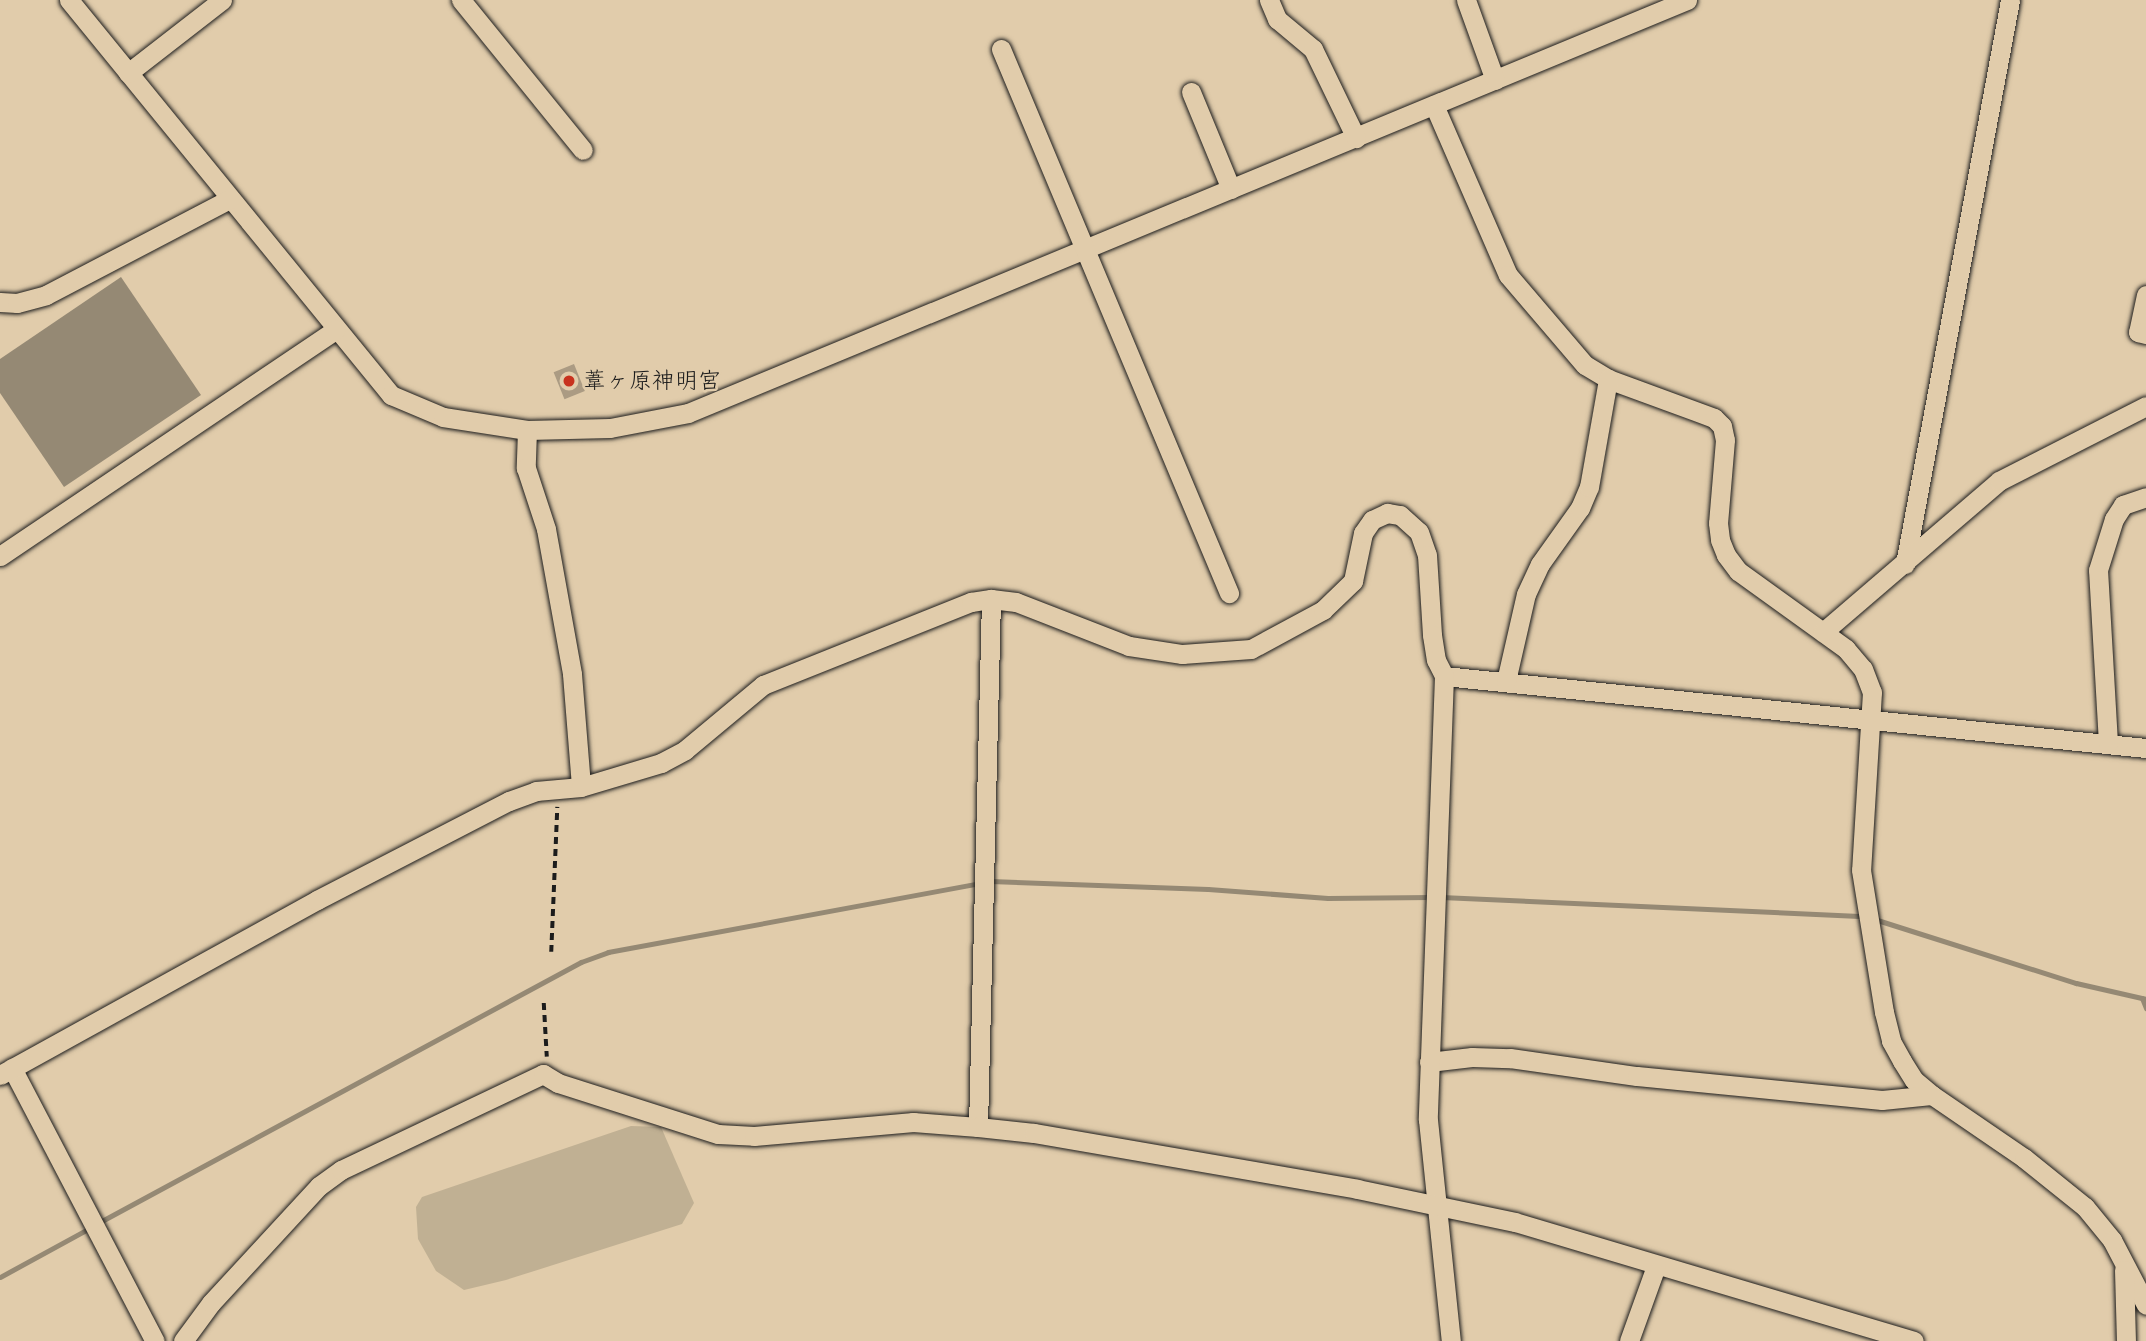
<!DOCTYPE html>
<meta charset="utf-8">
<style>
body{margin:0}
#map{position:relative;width:2146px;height:1341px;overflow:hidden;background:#e1ccab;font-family:Pangolin,"Klee One",sans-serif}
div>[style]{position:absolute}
.green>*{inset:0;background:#c0b093}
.water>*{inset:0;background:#958974}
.stream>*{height:5px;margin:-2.5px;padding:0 2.5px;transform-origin:2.5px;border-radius:2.5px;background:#958974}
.building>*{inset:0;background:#ab9b83;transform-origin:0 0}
.path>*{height:3.5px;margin-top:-1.75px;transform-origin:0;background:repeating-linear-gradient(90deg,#1c1c1c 0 7px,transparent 0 12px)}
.roads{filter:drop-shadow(0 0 2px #1c1c1c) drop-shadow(0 0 2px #1c1c1c)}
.minor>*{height:19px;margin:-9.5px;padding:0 9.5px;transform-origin:9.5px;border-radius:9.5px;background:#e1ccab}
.dots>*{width:19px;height:19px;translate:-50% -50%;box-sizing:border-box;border:4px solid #e1ccab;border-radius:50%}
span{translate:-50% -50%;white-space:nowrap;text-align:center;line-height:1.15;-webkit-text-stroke:5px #e1ccab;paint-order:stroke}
.poi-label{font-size:23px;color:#1c1c1c}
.left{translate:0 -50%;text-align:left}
</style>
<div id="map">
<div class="green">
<div style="clip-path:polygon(631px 1126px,661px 1127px,694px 1203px,682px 1224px,506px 1280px,464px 1290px,436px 1271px,418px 1239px,416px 1207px,422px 1197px)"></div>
</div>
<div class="water">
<div style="clip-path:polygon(121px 277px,201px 395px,64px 487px,0 393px,0 359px)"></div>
</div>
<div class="stream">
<div style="left:1441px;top:897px;width:424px;rotate:2.6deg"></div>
<div style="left:1874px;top:919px;width:212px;rotate:17.6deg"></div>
<div style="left:2076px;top:983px;width:72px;rotate:12.9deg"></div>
<div style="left:2142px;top:998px;width:11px;rotate:68deg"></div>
<div style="left:98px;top:1223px;width:549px;rotate:-28.39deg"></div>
<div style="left:581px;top:962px;width:29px;rotate:-20deg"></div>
<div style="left:608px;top:952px;width:389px;rotate:-10.5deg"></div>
<div style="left:990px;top:881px;width:218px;rotate:2.1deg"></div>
<div style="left:1208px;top:889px;width:120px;rotate:4.3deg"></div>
<div style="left:1328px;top:898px;width:103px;rotate:-0.6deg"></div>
<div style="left:0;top:1277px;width:102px;rotate:-28.6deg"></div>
</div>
<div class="building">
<div style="left:574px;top:364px;width:29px;height:22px;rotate:68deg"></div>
</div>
<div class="path">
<div style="left:551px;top:952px;width:145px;rotate:-87.6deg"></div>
<div style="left:544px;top:1003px;width:54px;rotate:86.8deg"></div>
</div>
<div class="roads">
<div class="minor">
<div style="left:69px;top:0;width:510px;rotate:50.81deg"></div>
<div style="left:391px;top:395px;width:56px;rotate:22.9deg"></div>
<div style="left:443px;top:417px;width:85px;rotate:8.8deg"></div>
<div style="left:527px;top:430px;width:83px;rotate:-1.4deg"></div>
<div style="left:610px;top:428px;width:79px;rotate:-10.9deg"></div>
<div style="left:688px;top:413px;width:1081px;rotate:-22.46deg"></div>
<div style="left:461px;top:0;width:193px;rotate:50.9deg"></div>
<div style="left:1269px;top:0;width:21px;rotate:67deg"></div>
<div style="left:1277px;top:19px;width:47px;rotate:39.8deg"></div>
<div style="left:1313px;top:49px;width:99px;rotate:64.2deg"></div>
<div style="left:1466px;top:0;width:85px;rotate:70.1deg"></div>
<div style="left:1001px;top:49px;width:590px;rotate:67.26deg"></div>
<div style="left:128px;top:73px;width:119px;rotate:-37.8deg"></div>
<div style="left:1191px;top:92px;width:105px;rotate:67.6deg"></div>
<div style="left:1434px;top:105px;width:185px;rotate:66.5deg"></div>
<div style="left:1508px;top:275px;width:118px;rotate:49.5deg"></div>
<div style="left:1585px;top:365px;width:27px;rotate:31deg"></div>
<div style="left:1608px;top:379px;width:113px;rotate:20.2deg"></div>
<div style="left:1714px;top:418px;width:11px;rotate:45deg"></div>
<div style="left:1722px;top:426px;width:14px;rotate:78deg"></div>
<div style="left:1725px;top:440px;width:83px;rotate:94.8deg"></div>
<div style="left:1718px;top:523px;width:17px;rotate:83deg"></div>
<div style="left:1720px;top:540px;width:16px;rotate:68deg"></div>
<div style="left:1726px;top:555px;width:20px;rotate:53deg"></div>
<div style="left:1738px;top:571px;width:133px;rotate:35.8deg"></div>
<div style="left:1846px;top:649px;width:26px;rotate:50deg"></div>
<div style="left:1863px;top:669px;width:25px;rotate:69deg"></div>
<div style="left:1872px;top:692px;width:178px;rotate:93.5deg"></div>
<div style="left:1861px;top:870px;width:144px;rotate:80.8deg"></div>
<div style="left:1884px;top:1012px;width:30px;rotate:76deg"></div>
<div style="left:1891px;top:1041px;width:23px;rotate:61deg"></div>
<div style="left:1902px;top:1061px;width:22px;rotate:58deg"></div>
<div style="left:1914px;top:1080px;width:23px;rotate:40deg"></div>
<div style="left:1932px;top:1095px;width:112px;rotate:34.4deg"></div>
<div style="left:2024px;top:1158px;width:78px;rotate:38.8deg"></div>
<div style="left:2085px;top:1207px;width:43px;rotate:50.7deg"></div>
<div style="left:2112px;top:1240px;width:73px;rotate:62.4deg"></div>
<div style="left:2146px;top:295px;width:38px;rotate:102deg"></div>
<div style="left:2138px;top:332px;width:8px;rotate:14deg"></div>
<div style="left:0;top:302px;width:17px;rotate:3deg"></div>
<div style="left:17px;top:303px;width:30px;rotate:-15deg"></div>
<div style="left:46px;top:295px;width:208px;rotate:-27.6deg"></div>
<div style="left:527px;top:430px;width:38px;rotate:92deg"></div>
<div style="left:526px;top:468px;width:64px;rotate:71.8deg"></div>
<div style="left:546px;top:529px;width:147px;rotate:79.8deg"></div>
<div style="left:572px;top:674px;width:113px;rotate:85.4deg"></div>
<div style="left:0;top:556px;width:405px;rotate:-34deg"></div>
<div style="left:1905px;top:564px;width:574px;rotate:-79.45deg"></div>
<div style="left:1823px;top:632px;width:232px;rotate:-40.6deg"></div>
<div style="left:1999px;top:481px;width:165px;rotate:-27deg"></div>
<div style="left:1444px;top:676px;width:706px;rotate:5.86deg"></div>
<div style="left:1506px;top:681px;width:89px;rotate:-77.1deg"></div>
<div style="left:1526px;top:594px;width:33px;rotate:-65deg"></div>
<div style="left:1540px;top:564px;width:69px;rotate:-54.5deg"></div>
<div style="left:1580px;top:508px;width:23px;rotate:-67deg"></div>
<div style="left:1589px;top:487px;width:110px;rotate:-80deg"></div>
<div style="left:2108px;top:743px;width:173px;rotate:-93.3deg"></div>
<div style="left:2098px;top:570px;width:53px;rotate:-72.6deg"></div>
<div style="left:2114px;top:519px;width:17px;rotate:-57deg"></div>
<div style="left:2123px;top:505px;width:24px;rotate:-19deg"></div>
<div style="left:1429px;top:1062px;width:43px;rotate:-6.6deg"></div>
<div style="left:1472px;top:1057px;width:38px;rotate:2deg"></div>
<div style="left:1510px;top:1058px;width:128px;rotate:8.1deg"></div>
<div style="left:1637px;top:1076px;width:246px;rotate:5.6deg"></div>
<div style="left:1882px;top:1100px;width:50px;rotate:-5.7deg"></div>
<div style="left:12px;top:1068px;width:308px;rotate:62.4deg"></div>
<div style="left:0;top:1075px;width:362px;rotate:-28.9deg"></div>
<div style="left:317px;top:900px;width:216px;rotate:-27.3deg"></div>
<div style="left:509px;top:801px;width:29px;rotate:-20deg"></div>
<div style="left:536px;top:791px;width:45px;rotate:-5.1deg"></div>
<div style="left:581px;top:787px;width:84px;rotate:-16.7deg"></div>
<div style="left:661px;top:763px;width:27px;rotate:-28deg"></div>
<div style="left:685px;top:750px;width:102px;rotate:-39.8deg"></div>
<div style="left:763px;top:685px;width:224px;rotate:-21.8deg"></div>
<div style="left:971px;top:602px;width:20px;rotate:-9deg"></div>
<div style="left:991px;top:599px;width:25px;rotate:7deg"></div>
<div style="left:1016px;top:602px;width:121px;rotate:21.3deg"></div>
<div style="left:1129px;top:646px;width:54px;rotate:8.6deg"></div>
<div style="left:1182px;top:654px;width:69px;rotate:-4.1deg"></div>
<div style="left:1251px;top:649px;width:82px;rotate:-28.4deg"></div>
<div style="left:1323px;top:610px;width:42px;rotate:-44deg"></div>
<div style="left:1353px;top:581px;width:49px;rotate:-78.2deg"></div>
<div style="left:1363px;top:533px;width:16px;rotate:-55deg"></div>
<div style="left:1372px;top:520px;width:17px;rotate:-25deg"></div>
<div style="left:1387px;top:513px;width:13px;rotate:9deg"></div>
<div style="left:1400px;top:515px;width:25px;rotate:42deg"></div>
<div style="left:1419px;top:532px;width:24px;rotate:71deg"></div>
<div style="left:1427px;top:555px;width:80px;rotate:86.4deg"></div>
<div style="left:1432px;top:635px;width:25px;rotate:81deg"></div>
<div style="left:1436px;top:660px;width:18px;rotate:63deg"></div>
<div style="left:1444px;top:676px;width:444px;rotate:92.1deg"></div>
<div style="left:1428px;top:1120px;width:222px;rotate:84.1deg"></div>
<div style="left:978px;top:1127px;width:528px;rotate:-88.59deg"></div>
<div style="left:2124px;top:1270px;width:71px;rotate:88.4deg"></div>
<div style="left:183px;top:1341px;width:47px;rotate:-53.6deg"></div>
<div style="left:211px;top:1303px;width:159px;rotate:-47.3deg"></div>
<div style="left:319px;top:1186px;width:27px;rotate:-36deg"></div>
<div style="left:341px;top:1170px;width:224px;rotate:-25.4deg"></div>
<div style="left:543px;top:1074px;width:17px;rotate:31deg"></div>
<div style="left:558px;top:1083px;width:168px;rotate:17.7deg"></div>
<div style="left:718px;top:1134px;width:36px;rotate:3deg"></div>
<div style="left:754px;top:1136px;width:160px;rotate:-5deg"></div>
<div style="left:913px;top:1122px;width:65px;rotate:4.4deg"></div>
<div style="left:978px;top:1127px;width:56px;rotate:6.1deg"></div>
<div style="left:1034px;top:1133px;width:328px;rotate:9.8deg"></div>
<div style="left:1357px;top:1189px;width:161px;rotate:11.8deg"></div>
<div style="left:1515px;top:1222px;width:416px;rotate:16.6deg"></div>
<div style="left:1629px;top:1341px;width:80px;rotate:-70.2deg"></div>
</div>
</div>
<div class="dots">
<div style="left:569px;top:381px;background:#c8321e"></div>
</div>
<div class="poi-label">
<span class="left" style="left:583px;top:381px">葦ヶ原神明宮</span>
</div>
</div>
